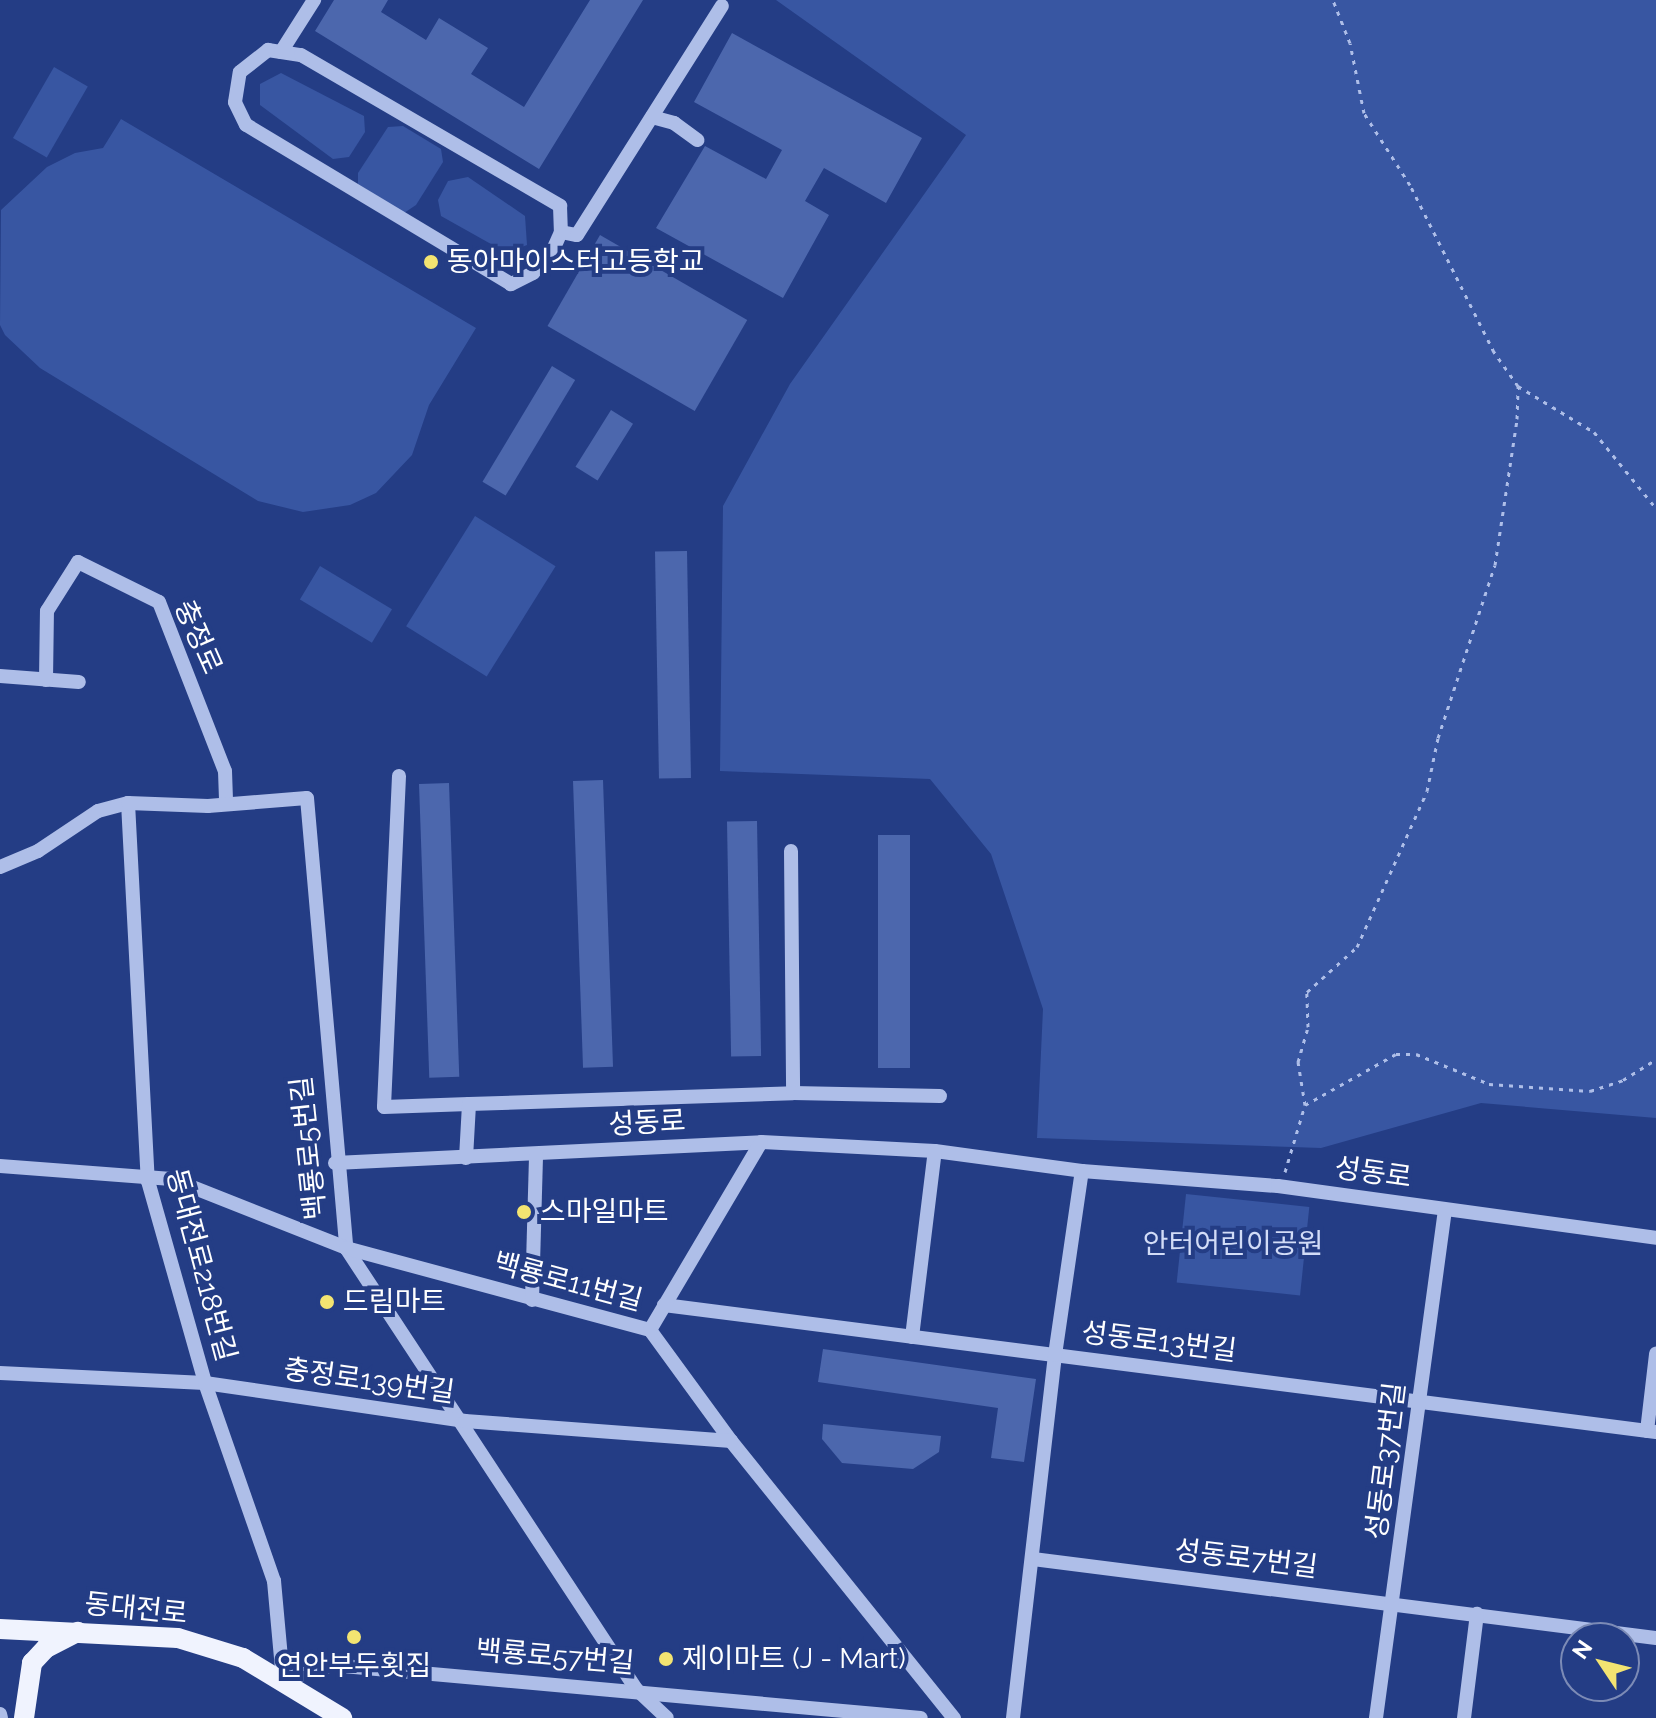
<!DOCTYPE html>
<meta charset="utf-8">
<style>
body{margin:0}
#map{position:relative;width:1656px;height:1718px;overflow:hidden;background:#243d85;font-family:Raleway,"Noto Sans KR",sans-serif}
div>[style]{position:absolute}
.green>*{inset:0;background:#3856a2;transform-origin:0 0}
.building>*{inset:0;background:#4c67ad;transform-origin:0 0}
.path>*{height:3px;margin-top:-1.5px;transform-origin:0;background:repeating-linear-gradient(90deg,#aebee8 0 4px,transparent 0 10px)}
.minor>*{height:14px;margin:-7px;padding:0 7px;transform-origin:7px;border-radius:7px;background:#aebee8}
.major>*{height:20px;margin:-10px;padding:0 10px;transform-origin:10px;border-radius:10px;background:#f0f3fe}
.dots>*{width:22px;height:22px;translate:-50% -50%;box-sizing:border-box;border:4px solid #243d85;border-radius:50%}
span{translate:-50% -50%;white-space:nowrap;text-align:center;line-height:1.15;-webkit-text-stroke:8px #243d85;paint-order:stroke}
.poi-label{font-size:28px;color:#fff}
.left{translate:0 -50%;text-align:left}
.street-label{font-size:28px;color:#fff}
.park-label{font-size:28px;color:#d2dcf7}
.north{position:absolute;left:1560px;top:1622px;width:80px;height:80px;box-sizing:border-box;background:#243d85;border:2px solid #7c8bb6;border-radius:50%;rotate:305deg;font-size:22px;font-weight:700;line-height:32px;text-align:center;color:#fff}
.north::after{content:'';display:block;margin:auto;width:28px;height:36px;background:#f3e471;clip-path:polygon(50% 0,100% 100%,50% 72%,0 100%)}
</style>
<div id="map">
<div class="green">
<div style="clip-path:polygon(776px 0,1656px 0,1656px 1118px,1481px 1103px,1321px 1148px,1037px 1138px,1043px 1009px,991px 854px,930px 779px,720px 771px,723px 506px,790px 384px,966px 135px)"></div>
<div style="left:54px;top:67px;width:39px;height:82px;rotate:30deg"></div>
<div style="clip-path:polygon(281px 73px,364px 116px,365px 132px,349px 157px,333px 159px,260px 105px,260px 84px)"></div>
<div style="clip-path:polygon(121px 119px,476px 328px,429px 405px,412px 455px,376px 493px,350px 505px,303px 512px,258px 501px,40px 368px,5px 335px,0 325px,1px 210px,47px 167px,75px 153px,103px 148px)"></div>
<div style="clip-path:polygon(403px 126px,441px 149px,443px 162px,416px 205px,404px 213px,358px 184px,358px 173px,388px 127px)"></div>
<div style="clip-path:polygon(468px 177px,525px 216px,527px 245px,507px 253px,441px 216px,438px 200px,448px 181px)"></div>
<div style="left:475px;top:516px;width:95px;height:130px;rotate:32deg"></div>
<div style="left:320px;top:566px;width:84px;height:39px;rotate:31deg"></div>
<div style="left:1186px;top:1194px;width:124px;height:89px;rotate:6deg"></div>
</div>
<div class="building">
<div style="clip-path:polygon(334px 0,388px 0,381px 12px,426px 40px,439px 18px,488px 48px,471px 74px,524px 107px,590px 0,643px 0,539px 169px,315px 31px)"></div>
<div style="clip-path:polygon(732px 33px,922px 138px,886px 203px,824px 168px,805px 201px,829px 215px,783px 298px,656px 228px,705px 146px,766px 179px,782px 150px,694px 102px)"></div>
<div style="left:600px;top:235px;width:170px;height:105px;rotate:30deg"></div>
<div style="left:552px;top:366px;width:27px;height:135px;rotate:31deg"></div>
<div style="left:611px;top:410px;width:26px;height:67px;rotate:32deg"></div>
<div style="left:687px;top:551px;width:227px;height:32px;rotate:89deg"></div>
<div style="left:603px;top:780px;width:287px;height:30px;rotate:88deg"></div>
<div style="left:449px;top:783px;width:294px;height:30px;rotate:88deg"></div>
<div style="left:757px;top:821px;width:235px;height:30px;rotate:89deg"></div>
<div style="left:878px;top:835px;width:32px;height:233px"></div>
<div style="clip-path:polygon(823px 1349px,1036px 1379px,1024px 1462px,991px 1458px,998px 1408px,818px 1382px)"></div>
<div style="clip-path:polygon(823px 1424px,941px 1436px,939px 1452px,913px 1469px,842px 1463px,822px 1439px)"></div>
</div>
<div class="path">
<div style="left:1518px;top:386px;width:89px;rotate:31.2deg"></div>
<div style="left:1594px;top:432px;width:98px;rotate:50.8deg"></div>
<div style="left:1305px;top:1105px;width:44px;rotate:-99.2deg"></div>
<div style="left:1298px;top:1062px;width:36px;rotate:-74deg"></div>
<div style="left:1308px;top:1027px;width:35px;rotate:-92deg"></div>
<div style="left:1307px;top:992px;width:67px;rotate:-42deg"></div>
<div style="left:1357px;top:947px;width:171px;rotate:-65.8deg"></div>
<div style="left:1427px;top:791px;width:54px;rotate:-78.3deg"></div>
<div style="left:1438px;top:738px;width:182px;rotate:-71.8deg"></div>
<div style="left:1495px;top:565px;width:148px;rotate:-81.4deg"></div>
<div style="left:1517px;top:419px;width:33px;rotate:-88deg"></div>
<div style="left:1518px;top:386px;width:42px;rotate:-125.2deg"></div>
<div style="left:1494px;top:352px;width:187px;rotate:-116.7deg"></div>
<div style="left:1410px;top:185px;width:85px;rotate:-122.6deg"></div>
<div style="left:1364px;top:113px;width:71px;rotate:-101.3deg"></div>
<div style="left:1350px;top:43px;width:46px;rotate:-111.6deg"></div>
<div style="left:1285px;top:1172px;width:70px;rotate:-73.4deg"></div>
<div style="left:1305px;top:1105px;width:104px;rotate:-29.3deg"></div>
<div style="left:1396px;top:1054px;width:20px"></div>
<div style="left:1416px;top:1054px;width:79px;rotate:22.3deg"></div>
<div style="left:1489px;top:1084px;width:101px;rotate:4deg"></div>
<div style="left:1590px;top:1091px;width:35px;rotate:-18deg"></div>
<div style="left:1623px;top:1080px;width:39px;rotate:-32deg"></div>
</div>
<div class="minor">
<div style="left:268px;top:50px;width:33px;rotate:9deg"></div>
<div style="left:301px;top:55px;width:300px;rotate:30.2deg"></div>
<div style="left:560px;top:206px;width:26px;rotate:88deg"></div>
<div style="left:561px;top:232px;width:27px;rotate:114deg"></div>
<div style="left:550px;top:257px;width:23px;rotate:137deg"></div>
<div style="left:533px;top:273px;width:25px;rotate:153deg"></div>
<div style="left:511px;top:284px;width:309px;rotate:-149deg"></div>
<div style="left:246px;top:125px;width:25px;rotate:-116deg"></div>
<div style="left:235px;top:102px;width:30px;rotate:-81deg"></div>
<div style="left:240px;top:72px;width:36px;rotate:-38deg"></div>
<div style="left:281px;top:52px;width:62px;rotate:-57.6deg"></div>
<div style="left:652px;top:117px;width:23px;rotate:15deg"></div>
<div style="left:674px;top:123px;width:29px;rotate:36deg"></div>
<div style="left:561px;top:232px;width:16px;rotate:11deg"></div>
<div style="left:577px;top:235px;width:271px;rotate:-57.7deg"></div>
<div style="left:0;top:676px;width:79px;rotate:4.3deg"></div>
<div style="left:46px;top:680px;width:69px;rotate:-89.2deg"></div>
<div style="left:47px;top:611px;width:58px;rotate:-57.7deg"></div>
<div style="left:78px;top:562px;width:90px;rotate:26.3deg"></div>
<div style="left:159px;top:602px;width:181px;rotate:68.7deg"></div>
<div style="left:225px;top:771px;width:33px;rotate:88deg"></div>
<div style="left:399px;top:776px;width:331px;rotate:92.6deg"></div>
<div style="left:384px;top:1107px;width:85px;rotate:-2deg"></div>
<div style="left:128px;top:803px;width:379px;rotate:87deg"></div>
<div style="left:148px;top:1181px;width:210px;rotate:74.2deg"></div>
<div style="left:205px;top:1383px;width:210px;rotate:70.8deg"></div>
<div style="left:274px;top:1581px;width:99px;rotate:84.8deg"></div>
<div style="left:283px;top:1680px;width:51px;rotate:-17deg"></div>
<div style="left:332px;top:1665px;width:591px;rotate:5.14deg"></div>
<div style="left:791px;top:851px;width:242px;rotate:89.5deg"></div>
<div style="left:0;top:867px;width:41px;rotate:-22.8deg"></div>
<div style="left:38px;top:851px;width:72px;rotate:-33.7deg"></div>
<div style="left:98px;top:811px;width:31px;rotate:-15deg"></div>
<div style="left:128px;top:803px;width:80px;rotate:2.1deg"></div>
<div style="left:208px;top:806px;width:99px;rotate:-4.6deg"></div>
<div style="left:307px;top:798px;width:452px;rotate:85deg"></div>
<div style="left:346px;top:1248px;width:528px;rotate:56.67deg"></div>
<div style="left:636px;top:1689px;width:42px;rotate:43.1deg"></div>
<div style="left:466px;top:1158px;width:54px;rotate:-86.8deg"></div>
<div style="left:469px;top:1104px;width:324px;rotate:-1.9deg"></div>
<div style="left:793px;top:1093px;width:147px;rotate:1.2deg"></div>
<div style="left:335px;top:1163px;width:427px;rotate:-2.8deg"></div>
<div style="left:761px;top:1142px;width:174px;rotate:3deg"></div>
<div style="left:935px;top:1151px;width:148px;rotate:7.7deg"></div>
<div style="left:1082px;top:1171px;width:197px;rotate:4.4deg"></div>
<div style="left:1278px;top:1186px;width:382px;rotate:7.8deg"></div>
<div style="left:0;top:1166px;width:172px;rotate:4.3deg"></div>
<div style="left:172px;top:1179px;width:187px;rotate:21.6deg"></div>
<div style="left:346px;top:1248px;width:315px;rotate:15.1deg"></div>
<div style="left:650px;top:1330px;width:137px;rotate:53.9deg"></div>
<div style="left:731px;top:1441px;width:356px;rotate:51.2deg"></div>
<div style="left:532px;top:1300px;width:145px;rotate:-88.4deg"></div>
<div style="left:664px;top:1305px;width:1000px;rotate:7.3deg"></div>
<div style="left:650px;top:1330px;width:218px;rotate:-59.4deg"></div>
<div style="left:912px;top:1337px;width:187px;rotate:-83deg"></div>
<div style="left:0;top:1373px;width:205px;rotate:2.8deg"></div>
<div style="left:205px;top:1383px;width:263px;rotate:8.3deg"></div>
<div style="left:465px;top:1421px;width:267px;rotate:4.3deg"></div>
<div style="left:1647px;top:1431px;width:78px;rotate:-83.3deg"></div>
<div style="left:1033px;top:1559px;width:628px;rotate:7.23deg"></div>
<div style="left:0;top:1714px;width:4px;rotate:76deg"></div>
<div style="left:1013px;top:1718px;width:365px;rotate:-83.4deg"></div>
<div style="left:1055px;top:1355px;width:186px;rotate:-81.7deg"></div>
<div style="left:1376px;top:1718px;width:513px;rotate:-82.27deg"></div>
<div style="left:1464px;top:1718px;width:105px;rotate:-82.9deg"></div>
</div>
<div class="major">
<div style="left:0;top:1629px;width:178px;rotate:2.9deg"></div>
<div style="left:178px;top:1638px;width:68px;rotate:17.1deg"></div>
<div style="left:243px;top:1658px;width:116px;rotate:31.2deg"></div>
<div style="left:24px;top:1718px;width:56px;rotate:-81.7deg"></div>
<div style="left:32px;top:1663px;width:21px;rotate:-47deg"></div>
<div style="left:46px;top:1648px;width:36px;rotate:-27deg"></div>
</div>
<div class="dots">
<div style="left:431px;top:262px;background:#f3e471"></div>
<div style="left:524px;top:1212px;background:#f3e471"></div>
<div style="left:327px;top:1302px;background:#f3e471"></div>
<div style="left:354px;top:1637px;background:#f3e471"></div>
<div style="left:666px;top:1659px;background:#f3e471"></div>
</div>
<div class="poi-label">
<span class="left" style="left:447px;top:262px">동아마이스터고등학교</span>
<span class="left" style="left:540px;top:1212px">스마일마트</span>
<span class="left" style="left:343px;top:1302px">드림마트</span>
<span class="left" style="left:682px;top:1659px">제이마트 (J - Mart)</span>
<span style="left:354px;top:1666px">연안부두횟집</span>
</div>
<div class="street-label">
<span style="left:198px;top:637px;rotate:66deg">충정로</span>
<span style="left:647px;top:1123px;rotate:-3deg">성동로</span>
<span style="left:309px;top:1148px;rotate:-96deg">백룡로5번길</span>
<span style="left:1373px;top:1173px;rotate:8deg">성동로</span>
<span style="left:201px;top:1265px;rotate:75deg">동대전로218번길</span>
<span style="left:568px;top:1282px;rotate:15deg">백룡로11번길</span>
<span style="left:1159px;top:1342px;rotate:7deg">성동로13번길</span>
<span style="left:369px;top:1381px;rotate:8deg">충정로139번길</span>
<span style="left:1386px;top:1461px;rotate:-83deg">성동로37번길</span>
<span style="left:1246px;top:1559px;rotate:7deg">성동로7번길</span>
<span style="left:136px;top:1609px;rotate:6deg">동대전로</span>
<span style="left:555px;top:1657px;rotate:5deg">백룡로57번길</span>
</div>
<div class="park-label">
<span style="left:1233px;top:1244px">안터어린이공원</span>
</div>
<div class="north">N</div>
</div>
